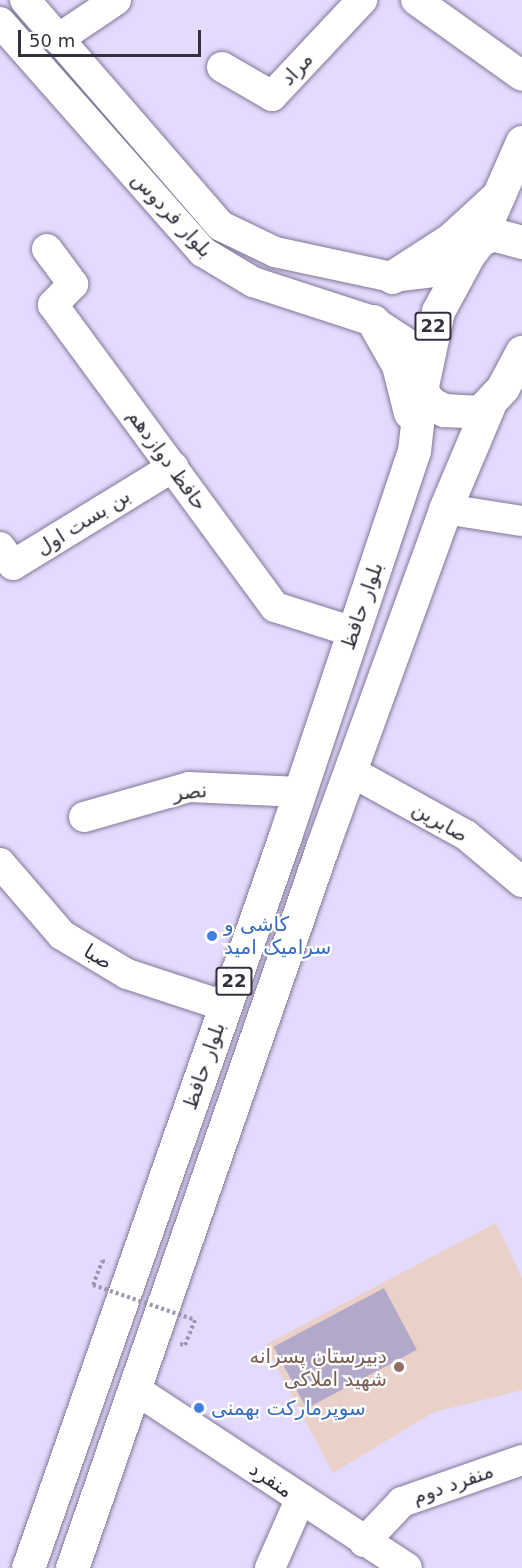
<!DOCTYPE html>
<meta charset="utf-8">
<style>
body{margin:0}
#map{position:relative;width:522px;height:1568px;overflow:hidden;background:#e4dafd;font-family:"DejaVu Sans","Noto Naskh Arabic",sans-serif}
div>[style]{position:absolute}
.education>*{inset:0;background:#e9d0c8}
.building>*{inset:0;background:#b2a8c9;transform-origin:0 0}
.path>*{height:4px;margin-top:-2px;transform-origin:0;background:repeating-linear-gradient(90deg,#9c95af 0 3px,transparent 0 6px)}
.roads{filter:drop-shadow(0 0 2px #807796) drop-shadow(0 0 2px #807796)}
.minor>*{height:30px;margin:-15px;padding:0 15px;transform-origin:15px;border-radius:15px;background:#fff}
.major>*{height:33px;margin:-16.5px;padding:0 16.5px;transform-origin:16.5px;border-radius:16.5px;background:#fff}
.path-bridge>*{height:4px;margin-top:-2px;transform-origin:0;background:repeating-linear-gradient(90deg,#9c95af 0 3px,transparent 0 6px)}
.dots>*{width:16px;height:16px;translate:-50% -50%;box-sizing:border-box;border:3px solid #fff;border-radius:50%}
span{translate:-50% -50%;white-space:nowrap;text-align:center;line-height:1.15;-webkit-text-stroke:4.5px #fff;paint-order:stroke}
.shield-label span{padding:2px 4px;background:#fff;border:2px solid;border-radius:4px;-webkit-text-stroke-width:0}
.shield-label{font-size:18px;color:#34303d;font-weight:700}
.street-label{font-size:20px;color:#34303d}
.shop-label{font-size:20px;color:#366cbe}
.left{translate:0 -50%;text-align:left}
.education-label{font-size:20px;color:#785e54}
.right{translate:-100% -50%;text-align:right}
.scale{position:absolute;left:18px;top:30px;width:183px;height:27px;box-sizing:border-box;border:3px solid #34303d;border-top:0;padding-left:8px;font-size:18px;line-height:21px;white-space:nowrap;color:#34303d;-webkit-text-stroke:4px #fff;paint-order:stroke}
</style>
<div id="map">
<div class="education">
<div style="clip-path:polygon(496px 1223px,522px 1278px,522px 1390px,434px 1412px,333px 1473px,265px 1345px)"></div>
</div>
<div class="building">
<div style="left:384px;top:1288px;width:70px;height:125px;rotate:62deg"></div>
</div>
<div class="path">
<div style="left:93px;top:1285px;width:26px;rotate:-69deg"></div>
<div style="left:102px;top:1261px;width:6px;rotate:18deg"></div>
<div style="left:180px;top:1344px;width:5px;rotate:11deg"></div>
<div style="left:185px;top:1345px;width:27px;rotate:-68deg"></div>
</div>
<div class="roads">
<div class="minor">
<div style="left:25px;top:0;width:299px;rotate:49.1deg"></div>
<div style="left:221px;top:226px;width:60px;rotate:25.7deg"></div>
<div style="left:275px;top:252px;width:120px;rotate:12.1deg"></div>
<div style="left:392px;top:277px;width:67px;rotate:-6.8deg"></div>
<div style="left:416px;top:0;width:130px;rotate:35.6deg"></div>
<div style="left:0;top:22px;width:307px;rotate:48.6deg"></div>
<div style="left:203px;top:252px;width:58px;rotate:31deg"></div>
<div style="left:253px;top:282px;width:126px;rotate:18deg"></div>
<div style="left:373px;top:321px;width:62px;rotate:33.2deg"></div>
<div style="left:58px;top:39px;width:70px;rotate:-33.9deg"></div>
<div style="left:222px;top:67px;width:58px;rotate:30.1deg"></div>
<div style="left:272px;top:96px;width:132px;rotate:-46.8deg"></div>
<div style="left:47px;top:249px;width:44px;rotate:53.4deg"></div>
<div style="left:73px;top:284px;width:29px;rotate:134deg"></div>
<div style="left:53px;top:305px;width:375px;rotate:53.7deg"></div>
<div style="left:275px;top:607px;width:83px;rotate:17.6deg"></div>
<div style="left:445px;top:509px;width:78px;rotate:8.9deg"></div>
<div style="left:0;top:547px;width:22px;rotate:54deg"></div>
<div style="left:13px;top:565px;width:188px;rotate:-31.5deg"></div>
<div style="left:350px;top:771px;width:132px;rotate:28.9deg"></div>
<div style="left:466px;top:835px;width:73px;rotate:40deg"></div>
<div style="left:84px;top:817px;width:109px;rotate:-15.9deg"></div>
<div style="left:189px;top:787px;width:111px;rotate:2.6deg"></div>
<div style="left:0;top:863px;width:95px;rotate:49.3deg"></div>
<div style="left:62px;top:935px;width:76px;rotate:31deg"></div>
<div style="left:127px;top:974px;width:103px;rotate:18.1deg"></div>
<div style="left:136px;top:1390px;width:324px;rotate:33.3deg"></div>
<div style="left:364px;top:1542px;width:55px;rotate:-46.5deg"></div>
<div style="left:402px;top:1502px;width:127px;rotate:-19.3deg"></div>
<div style="left:270px;top:1568px;width:74px;rotate:-66.2deg"></div>
</div>
<div class="major">
<div style="left:489px;top:217px;width:82px;rotate:-66.3deg"></div>
<div style="left:522px;top:242px;width:30px;rotate:-165deg"></div>
<div style="left:493px;top:234px;width:14px;rotate:155deg"></div>
<div style="left:480px;top:240px;width:18px;rotate:128deg"></div>
<div style="left:469px;top:254px;width:65px;rotate:118.5deg"></div>
<div style="left:438px;top:311px;width:81px;rotate:102.1deg"></div>
<div style="left:421px;top:390px;width:16px;rotate:55deg"></div>
<div style="left:430px;top:403px;width:16px;rotate:27deg"></div>
<div style="left:444px;top:410px;width:36px;rotate:3deg"></div>
<div style="left:480px;top:412px;width:34px;rotate:-47deg"></div>
<div style="left:503px;top:387px;width:40px;rotate:-62deg"></div>
<div style="left:392px;top:277px;width:70px;rotate:-32.8deg"></div>
<div style="left:451px;top:239px;width:64px;rotate:-42.5deg"></div>
<div style="left:373px;top:321px;width:51px;rotate:60.4deg"></div>
<div style="left:398px;top:365px;width:49px;rotate:76deg"></div>
<div style="left:28px;top:1568px;width:776px;rotate:-70.65deg"></div>
<div style="left:285px;top:836px;width:406px;rotate:-71.5deg"></div>
<div style="left:414px;top:451px;width:61px;rotate:-83.5deg"></div>
<div style="left:72px;top:1568px;width:765px;rotate:-70.85deg"></div>
<div style="left:323px;top:845px;width:357px;rotate:-70deg"></div>
<div style="left:445px;top:509px;width:111px;rotate:-67.1deg"></div>
</div>
</div>
<div class="path-bridge">
<div style="left:93px;top:1285px;width:108px;rotate:18.9deg"></div>
</div>
<div class="dots">
<div style="left:212px;top:936px;background:#3f7fe0"></div>
<div style="left:399px;top:1367px;background:#8d6e63"></div>
<div style="left:199px;top:1408px;background:#3f7fe0"></div>
</div>
<div class="shield-label">
<span style="left:433px;top:326px">22</span>
<span style="left:234px;top:981px">22</span>
</div>
<div class="street-label">
<span style="left:297px;top:69px;rotate:-47deg">مراد</span>
<span style="left:172px;top:215px;rotate:47deg">بلوار فردوس</span>
<span style="left:167px;top:460px;rotate:54deg">حافظ دوازدهم</span>
<span style="left:83px;top:522px;rotate:-32deg">بن بست اول</span>
<span style="left:362px;top:606px;rotate:-71deg">بلوار حافظ</span>
<span style="left:190px;top:792px;rotate:-6deg">نصر</span>
<span style="left:440px;top:822px;rotate:30deg">صابرین</span>
<span style="left:98px;top:957px;rotate:31deg">صبا</span>
<span style="left:204px;top:1066px;rotate:-71deg">بلوار حافظ</span>
<span style="left:271px;top:1480px;rotate:34deg">منفرد</span>
<span style="left:453px;top:1484px;rotate:-19deg">منفرد دوم</span>
</div>
<div class="shop-label">
<span class="left" style="left:224px;top:936px">کاشی و<br>سرامیک امید</span>
<span class="left" style="left:211px;top:1408px">سوپرمارکت بهمنی</span>
</div>
<div class="education-label">
<span class="right" style="left:387px;top:1368px">دبیرستان پسرانه<br>شهید املاکی</span>
</div>
<div class="scale">50 m</div>
</div>
